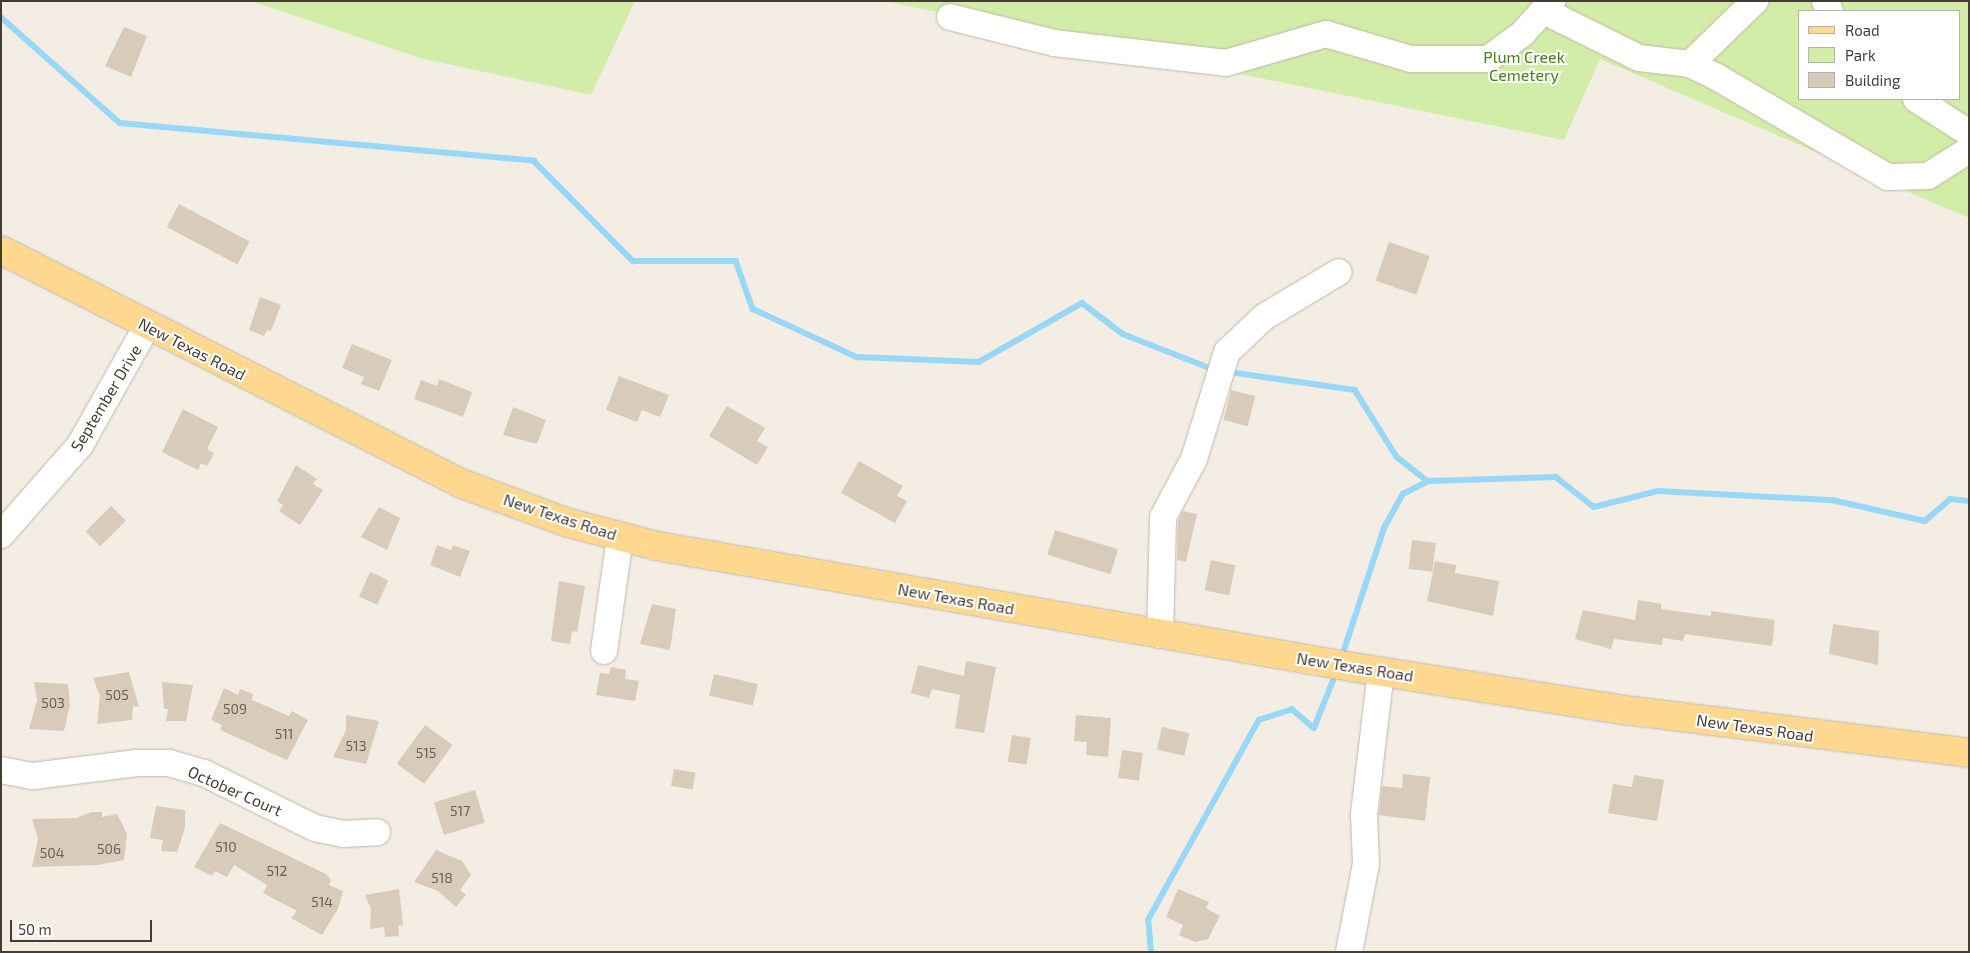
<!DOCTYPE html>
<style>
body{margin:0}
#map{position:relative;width:1970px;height:953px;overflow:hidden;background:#f3ede3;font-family:"Exo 2",sans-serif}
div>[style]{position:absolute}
.green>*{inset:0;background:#d2eda7}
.stream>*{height:5.5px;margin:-2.75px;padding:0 2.75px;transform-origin:2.75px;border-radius:2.75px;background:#98d7f8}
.building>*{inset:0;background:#d9cbba;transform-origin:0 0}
.roads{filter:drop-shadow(0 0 1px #c3b7a8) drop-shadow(0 0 1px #c3b7a8)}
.minor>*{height:26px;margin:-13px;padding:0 13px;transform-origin:13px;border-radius:13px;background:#fff}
.major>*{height:28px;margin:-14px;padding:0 14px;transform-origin:14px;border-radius:14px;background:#ffd890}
span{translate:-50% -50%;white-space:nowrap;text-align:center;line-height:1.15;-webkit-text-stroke:4px #fff;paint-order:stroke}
.number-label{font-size:14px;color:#6b6054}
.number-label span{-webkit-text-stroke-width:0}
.park-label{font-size:16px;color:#4a7d20}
.street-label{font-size:16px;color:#463d32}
.frame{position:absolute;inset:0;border:2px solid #463d32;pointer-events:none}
.legend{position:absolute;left:1798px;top:10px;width:162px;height:90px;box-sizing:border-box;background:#fff;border:1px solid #b5b1ad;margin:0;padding:6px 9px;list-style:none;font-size:15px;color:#463d32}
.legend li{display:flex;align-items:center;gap:10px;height:25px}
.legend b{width:25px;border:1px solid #b5b1ad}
.scale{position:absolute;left:10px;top:920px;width:142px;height:22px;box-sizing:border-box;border:2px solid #463d32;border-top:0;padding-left:6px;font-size:15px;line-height:18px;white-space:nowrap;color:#463d32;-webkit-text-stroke:4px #fff;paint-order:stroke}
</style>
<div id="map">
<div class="green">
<div style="clip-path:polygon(251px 1px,635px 1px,591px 95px,420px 58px)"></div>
<div style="clip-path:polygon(evenodd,883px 1px,1969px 1px,1969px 218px,1600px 59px,1564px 140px,883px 1px,1799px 11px,1959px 11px,1959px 99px,1799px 99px,1799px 11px)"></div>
</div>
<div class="stream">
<div style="left:1px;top:17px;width:159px;rotate:41.7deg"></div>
<div style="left:120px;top:123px;width:416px;rotate:5.2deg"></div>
<div style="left:534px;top:161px;width:141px;rotate:45.3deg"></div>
<div style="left:633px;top:261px;width:103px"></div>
<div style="left:736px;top:261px;width:51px;rotate:70.5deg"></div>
<div style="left:753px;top:309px;width:115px;rotate:24.8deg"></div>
<div style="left:857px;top:357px;width:122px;rotate:2.3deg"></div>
<div style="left:979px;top:362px;width:119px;rotate:-29.8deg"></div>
<div style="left:1082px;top:303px;width:51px;rotate:37.1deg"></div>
<div style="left:1123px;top:334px;width:99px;rotate:21.4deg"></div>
<div style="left:1229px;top:372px;width:127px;rotate:8.1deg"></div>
<div style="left:1355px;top:390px;width:79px;rotate:57.9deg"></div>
<div style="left:1397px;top:457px;width:39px;rotate:38deg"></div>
<div style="left:1344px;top:650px;width:128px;rotate:-71.8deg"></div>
<div style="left:1384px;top:528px;width:39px;rotate:-61deg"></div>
<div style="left:1403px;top:494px;width:28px;rotate:-27deg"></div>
<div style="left:1428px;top:481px;width:128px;rotate:-1.8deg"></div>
<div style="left:1556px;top:477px;width:48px;rotate:38.3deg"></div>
<div style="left:1594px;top:507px;width:66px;rotate:-14deg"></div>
<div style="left:1658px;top:491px;width:174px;rotate:3deg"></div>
<div style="left:1832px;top:500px;width:95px;rotate:12.7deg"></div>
<div style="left:1925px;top:521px;width:33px;rotate:-41deg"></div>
<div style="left:1950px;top:499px;width:19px;rotate:6deg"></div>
<div style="left:1151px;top:952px;width:32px;rotate:-95deg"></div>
<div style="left:1148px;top:920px;width:229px;rotate:-61deg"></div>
<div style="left:1259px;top:720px;width:35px;rotate:-18deg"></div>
<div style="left:1292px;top:709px;width:29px;rotate:41deg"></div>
<div style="left:1314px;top:728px;width:54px;rotate:-68.2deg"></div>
</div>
<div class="building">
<div style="clip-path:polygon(124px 27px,147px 36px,131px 77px,105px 66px)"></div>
<div style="left:179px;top:204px;width:80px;height:26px;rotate:28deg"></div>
<div style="left:1389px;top:242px;width:43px;height:41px;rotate:19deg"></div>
<div style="clip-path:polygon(260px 297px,281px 305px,271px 331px,267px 330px,264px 336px,249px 330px)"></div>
<div style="clip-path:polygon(352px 344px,392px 360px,379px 391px,361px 384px,364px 377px,342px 368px)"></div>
<div style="clip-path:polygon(619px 376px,669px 395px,660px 417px,642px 410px,637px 422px,606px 410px)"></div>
<div style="clip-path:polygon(439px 379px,472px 392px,463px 417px,414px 399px,421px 380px,437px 386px)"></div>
<div style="left:1231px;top:390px;width:25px;height:31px;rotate:14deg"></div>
<div style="clip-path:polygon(727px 406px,765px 428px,757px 441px,768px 447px,757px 465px,709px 436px)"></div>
<div style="clip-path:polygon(513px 407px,546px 420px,537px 444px,503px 435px)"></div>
<div style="clip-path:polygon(183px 409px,218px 427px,207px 449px,214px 453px,207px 466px,201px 463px,198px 470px,162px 452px)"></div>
<div style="clip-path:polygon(859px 461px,903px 486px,897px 496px,907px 501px,895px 523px,841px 493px)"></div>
<div style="clip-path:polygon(296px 465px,317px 479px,313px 484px,323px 490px,300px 525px,279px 511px,283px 505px,277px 501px)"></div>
<div style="left:111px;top:506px;width:21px;height:36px;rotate:45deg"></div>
<div style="clip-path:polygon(379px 507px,400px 518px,387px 550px,361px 537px)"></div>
<div style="clip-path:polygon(1183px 511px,1197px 514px,1186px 562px,1177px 560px,1178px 521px)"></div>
<div style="left:1055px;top:530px;width:66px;height:26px;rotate:17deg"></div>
<div style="left:1412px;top:540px;width:24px;height:29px;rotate:7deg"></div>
<div style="clip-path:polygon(437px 545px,451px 550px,453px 545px,470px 551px,460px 577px,430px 565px)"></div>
<div style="left:1211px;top:560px;width:25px;height:31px;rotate:12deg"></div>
<div style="clip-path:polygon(1435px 561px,1456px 565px,1455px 573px,1499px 581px,1493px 616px,1427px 601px)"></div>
<div style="left:370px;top:572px;width:20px;height:27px;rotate:24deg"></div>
<div style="clip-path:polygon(559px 581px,585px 586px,577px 632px,572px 631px,570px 644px,551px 641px)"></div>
<div style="clip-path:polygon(1638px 600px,1661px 604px,1661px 609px,1711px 616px,1711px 611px,1775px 620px,1772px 646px,1685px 634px,1683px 641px,1663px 638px,1662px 645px,1614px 639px,1611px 649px,1575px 639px,1583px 610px,1635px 620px)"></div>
<div style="clip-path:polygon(652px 604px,676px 609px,670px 650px,640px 644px)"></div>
<div style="clip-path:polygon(1833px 624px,1879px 631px,1878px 665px,1829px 654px)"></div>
<div style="clip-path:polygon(966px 661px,996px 667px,984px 733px,955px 728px,960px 695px,932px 689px,929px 698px,911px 693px,918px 665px,964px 676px)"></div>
<div style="clip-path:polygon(611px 667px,626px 670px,625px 679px,639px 681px,635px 701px,596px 695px,600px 673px,609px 674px)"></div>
<div style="clip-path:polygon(129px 672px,139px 707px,133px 706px,132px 720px,97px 724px,100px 696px,93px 678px)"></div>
<div style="left:714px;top:674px;width:45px;height:22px;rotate:13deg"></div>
<div style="clip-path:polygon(34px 682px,68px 684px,70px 705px,64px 731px,29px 729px,37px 700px)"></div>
<div style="clip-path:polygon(162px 682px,193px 685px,186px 721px,166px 721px,168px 709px,164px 709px)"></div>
<div style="clip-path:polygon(224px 688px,238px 695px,240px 689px,253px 694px,252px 700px,289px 716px,292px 711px,308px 720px,287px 760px,220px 730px,222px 725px,211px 720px)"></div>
<div style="clip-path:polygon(346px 715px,379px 721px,366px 764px,333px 757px,346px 730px)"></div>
<div style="clip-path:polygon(1076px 715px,1111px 718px,1108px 757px,1086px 755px,1087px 742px,1074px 741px)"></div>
<div style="left:425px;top:725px;width:34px;height:48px;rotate:36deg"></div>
<div style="left:1162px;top:727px;width:28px;height:23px;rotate:13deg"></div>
<div style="left:1012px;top:735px;width:19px;height:27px;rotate:9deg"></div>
<div style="left:1122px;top:750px;width:21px;height:28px;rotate:8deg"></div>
<div style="left:674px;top:769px;width:22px;height:17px;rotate:10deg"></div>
<div style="clip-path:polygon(1403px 774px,1430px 777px,1425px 821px,1379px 815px,1382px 786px,1402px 788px)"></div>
<div style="clip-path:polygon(1634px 775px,1664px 780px,1657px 821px,1608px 813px,1613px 784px,1632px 787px)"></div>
<div style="left:475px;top:790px;width:34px;height:43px;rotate:73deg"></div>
<div style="clip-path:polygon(156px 806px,185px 810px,185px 828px,177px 852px,161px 851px,163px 840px,150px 838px)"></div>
<div style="clip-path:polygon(92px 812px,102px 812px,102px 817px,117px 814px,127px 834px,124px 860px,98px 865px,32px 867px,38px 839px,32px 819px,76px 818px)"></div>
<div style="clip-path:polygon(220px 823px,326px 874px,331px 880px,329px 885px,343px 891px,338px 909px,322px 935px,291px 918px,297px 911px,263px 893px,267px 885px,234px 865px,227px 877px,215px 871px,212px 876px,194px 867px)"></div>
<div style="clip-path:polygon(436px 850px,462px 861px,471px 875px,460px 890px,466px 895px,456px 907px,438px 891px,414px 882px)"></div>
<div style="clip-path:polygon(399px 889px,403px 925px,398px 926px,399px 936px,385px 937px,384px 927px,370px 929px,371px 909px,365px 895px)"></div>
<div style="clip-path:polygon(1178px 889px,1209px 902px,1206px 908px,1220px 916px,1208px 939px,1195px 942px,1179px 935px,1183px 925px,1166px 917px)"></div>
</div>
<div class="roads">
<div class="minor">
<div style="left:1825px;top:1px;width:11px;rotate:63deg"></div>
<div style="left:1546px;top:12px;width:104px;rotate:26.3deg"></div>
<div style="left:1639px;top:58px;width:51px;rotate:6.7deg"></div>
<div style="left:1690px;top:64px;width:28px;rotate:26deg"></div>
<div style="left:1715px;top:76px;width:200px;rotate:30.3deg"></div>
<div style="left:1888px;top:177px;width:40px;rotate:-1.4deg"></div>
<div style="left:1928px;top:176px;width:49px;rotate:-32.4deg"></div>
<div style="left:950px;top:17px;width:107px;rotate:14deg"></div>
<div style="left:1054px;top:43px;width:173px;rotate:6.6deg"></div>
<div style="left:1226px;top:63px;width:104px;rotate:-16.2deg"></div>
<div style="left:1326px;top:34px;width:89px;rotate:16.4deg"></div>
<div style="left:1411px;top:59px;width:77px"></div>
<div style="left:1488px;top:59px;width:42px;rotate:-36.3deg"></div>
<div style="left:1522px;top:34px;width:45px;rotate:-47.7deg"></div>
<div style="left:1690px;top:64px;width:91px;rotate:-44.1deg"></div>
<div style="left:1916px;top:99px;width:63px;rotate:32.7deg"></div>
<div style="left:1px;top:535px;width:120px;rotate:-48.7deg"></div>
<div style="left:80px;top:445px;width:137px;rotate:-60.6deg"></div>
<div style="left:1160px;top:635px;width:118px;rotate:-88.5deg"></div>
<div style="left:1163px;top:517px;width:66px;rotate:-61.9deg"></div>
<div style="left:1194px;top:459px;width:112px;rotate:-72.9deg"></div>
<div style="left:1227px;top:352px;width:51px;rotate:-43.4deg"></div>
<div style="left:1264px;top:317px;width:87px;rotate:-31deg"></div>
<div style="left:604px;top:651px;width:115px;rotate:-82deg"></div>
<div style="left:1px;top:770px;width:33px;rotate:11deg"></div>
<div style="left:33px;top:776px;width:105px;rotate:-7.1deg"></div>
<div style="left:137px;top:763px;width:32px"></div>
<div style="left:169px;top:763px;width:36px;rotate:16deg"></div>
<div style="left:204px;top:773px;width:124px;rotate:26.4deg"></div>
<div style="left:315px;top:828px;width:29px;rotate:12deg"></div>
<div style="left:343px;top:834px;width:34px;rotate:-3deg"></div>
<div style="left:1349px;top:952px;width:90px;rotate:-79.1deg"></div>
<div style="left:1366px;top:864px;width:50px;rotate:-92.3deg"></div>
<div style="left:1364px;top:814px;width:143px;rotate:-83.2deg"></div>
</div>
<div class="major">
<div style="left:1px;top:250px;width:515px;rotate:26.91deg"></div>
<div style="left:460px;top:483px;width:116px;rotate:20.2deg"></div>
<div style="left:569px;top:523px;width:91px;rotate:14.6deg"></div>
<div style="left:657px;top:546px;width:705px;rotate:9.88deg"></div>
<div style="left:1352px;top:667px;width:276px;rotate:9deg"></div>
<div style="left:1625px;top:710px;width:347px;rotate:7.1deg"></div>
</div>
</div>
<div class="number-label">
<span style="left:117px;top:695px">505</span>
<span style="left:53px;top:703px">503</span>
<span style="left:235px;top:709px">509</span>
<span style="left:284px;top:734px">511</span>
<span style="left:356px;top:746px">513</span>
<span style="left:426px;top:753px">515</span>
<span style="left:460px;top:811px">517</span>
<span style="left:226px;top:847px">510</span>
<span style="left:109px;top:849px">506</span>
<span style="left:52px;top:853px">504</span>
<span style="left:277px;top:871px">512</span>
<span style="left:442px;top:878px">518</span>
<span style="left:322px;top:902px">514</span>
</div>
<div class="park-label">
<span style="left:1524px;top:66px">Plum Creek<br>Cemetery</span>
</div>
<div class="street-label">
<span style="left:192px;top:349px;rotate:27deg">New Texas Road</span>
<span style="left:106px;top:398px;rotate:-59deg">September Drive</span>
<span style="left:560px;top:517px;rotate:18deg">New Texas Road</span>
<span style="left:956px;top:599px;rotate:10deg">New Texas Road</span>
<span style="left:1355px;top:667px;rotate:9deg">New Texas Road</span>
<span style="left:1755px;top:728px;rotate:8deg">New Texas Road</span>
<span style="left:235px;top:791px;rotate:24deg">October Court</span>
</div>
<div class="frame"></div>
<ul class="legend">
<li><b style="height:6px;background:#ffd890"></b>Road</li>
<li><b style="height:14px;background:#d2eda7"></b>Park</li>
<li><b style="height:14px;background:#d9cbba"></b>Building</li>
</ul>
<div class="scale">50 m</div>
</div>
